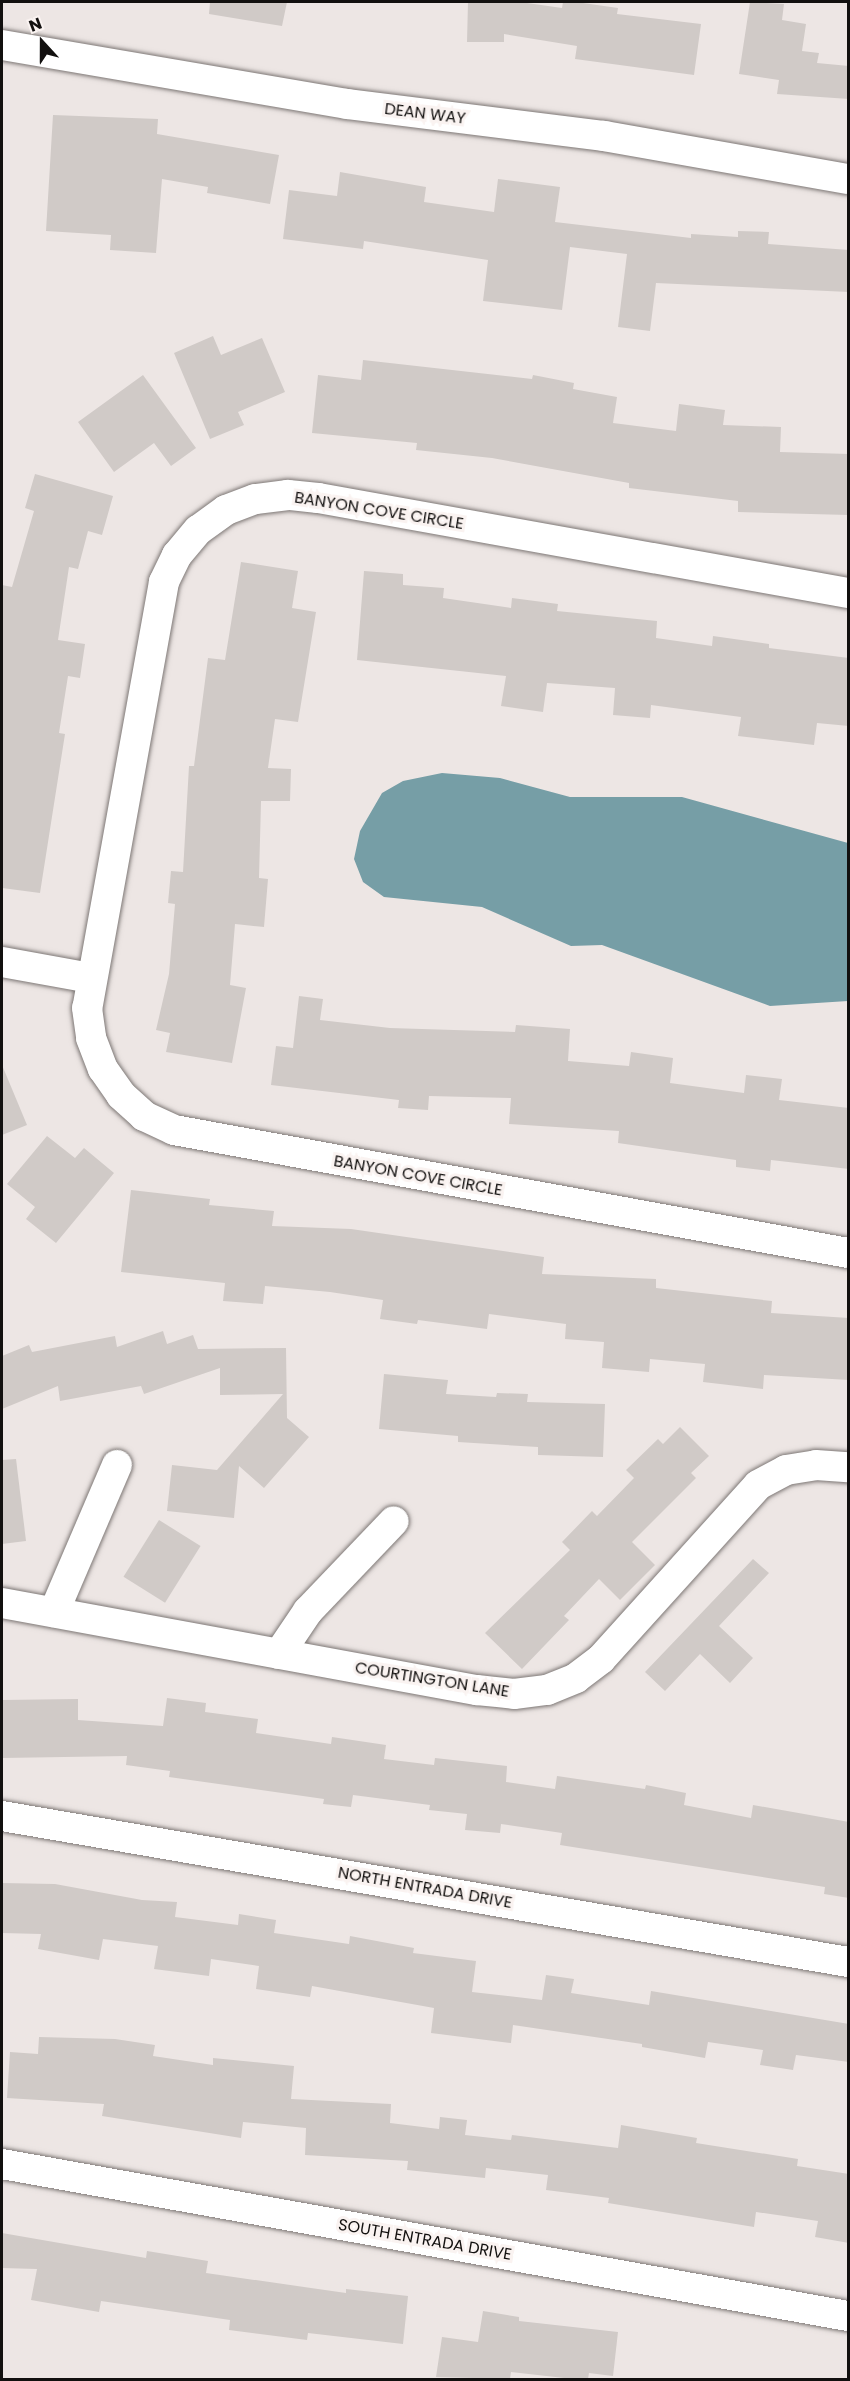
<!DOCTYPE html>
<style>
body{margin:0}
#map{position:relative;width:850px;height:2381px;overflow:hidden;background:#ede6e4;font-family:Poppins,sans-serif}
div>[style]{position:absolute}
.water>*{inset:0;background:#769ea6}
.building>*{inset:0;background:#d0cac7;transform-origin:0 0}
.roads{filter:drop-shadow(0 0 2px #7d7775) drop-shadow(0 0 2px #7d7775)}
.minor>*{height:30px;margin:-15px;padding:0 15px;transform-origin:15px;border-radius:15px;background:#fff}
span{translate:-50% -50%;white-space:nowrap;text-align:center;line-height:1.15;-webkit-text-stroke:6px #faf3f1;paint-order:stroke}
.street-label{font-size:16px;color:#12100f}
.frame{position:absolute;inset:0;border:3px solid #12100f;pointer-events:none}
.north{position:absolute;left:12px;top:12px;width:60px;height:60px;-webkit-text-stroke:4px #faf3f1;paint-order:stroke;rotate:339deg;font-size:16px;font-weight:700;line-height:24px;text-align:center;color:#12100f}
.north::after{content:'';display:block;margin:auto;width:21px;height:27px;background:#12100f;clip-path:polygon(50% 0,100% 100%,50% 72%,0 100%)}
</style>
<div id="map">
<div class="water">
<div style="clip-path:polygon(442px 773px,500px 778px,570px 797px,682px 797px,848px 843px,848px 1001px,770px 1006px,602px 945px,571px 946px,482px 907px,384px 897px,363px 882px,354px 859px,360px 831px,382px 793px,403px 781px)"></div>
</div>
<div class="building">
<div style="clip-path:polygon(210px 2px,287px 2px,282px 26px,209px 14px)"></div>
<div style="clip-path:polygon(468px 2px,520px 2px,562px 8px,563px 2px,576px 2px,618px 8px,617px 14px,701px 24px,694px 75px,575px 59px,577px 46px,504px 34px,504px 42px,467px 42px)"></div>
<div style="clip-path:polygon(750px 2px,784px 4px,782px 20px,806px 24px,802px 51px,819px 53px,817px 63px,849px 66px,849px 99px,777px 94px,779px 80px,739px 74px)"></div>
<div style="clip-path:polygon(53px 115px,158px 119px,157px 134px,279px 155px,270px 204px,207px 193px,208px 187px,162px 179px,156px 253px,110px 250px,111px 235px,46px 231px)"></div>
<div style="clip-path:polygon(340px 172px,426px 187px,424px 202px,494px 212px,498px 179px,560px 187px,555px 222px,691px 238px,691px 234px,738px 237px,738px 231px,769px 232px,768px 244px,849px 250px,849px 292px,656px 283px,650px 331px,618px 327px,627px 254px,570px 247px,562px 310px,483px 301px,488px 260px,364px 241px,363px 249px,283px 239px,289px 190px,337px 196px)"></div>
<div style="clip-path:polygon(213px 336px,221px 355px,262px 338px,285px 392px,238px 412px,244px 425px,210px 439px,174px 353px)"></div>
<div style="clip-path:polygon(363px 360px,532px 379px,533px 375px,574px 383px,573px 389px,617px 397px,613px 423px,676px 431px,679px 404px,725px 410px,723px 425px,781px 427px,780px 452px,849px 454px,849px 515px,738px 512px,738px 501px,629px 488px,629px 483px,492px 458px,416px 450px,417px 443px,312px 433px,318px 375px,361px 380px)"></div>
<div style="clip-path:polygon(143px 375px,196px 448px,171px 466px,154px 443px,114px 472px,78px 422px)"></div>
<div style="clip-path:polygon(35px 474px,113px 496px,102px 535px,88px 531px,78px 569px,69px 567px,58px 640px,85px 644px,80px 678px,68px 676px,59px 733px,65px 734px,40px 893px,2px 888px,2px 585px,12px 587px,34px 511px,25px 508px)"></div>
<div style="clip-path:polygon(241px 562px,298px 571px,292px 608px,316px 612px,298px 722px,275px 719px,268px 768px,291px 769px,290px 801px,261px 801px,259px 878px,268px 879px,264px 927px,235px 924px,230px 985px,246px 988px,232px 1063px,166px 1052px,170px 1033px,156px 1030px,169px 974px,175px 904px,168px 903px,171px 871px,183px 872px,189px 766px,194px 766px,208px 658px,225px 660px)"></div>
<div style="clip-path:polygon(364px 571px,403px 574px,403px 585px,444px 588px,443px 598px,511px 608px,512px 598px,558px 604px,557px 611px,657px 621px,656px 638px,712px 646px,713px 636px,769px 644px,769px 648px,849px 658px,849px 726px,817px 723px,814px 745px,738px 736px,741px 717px,651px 705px,650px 718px,613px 715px,615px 688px,547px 683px,543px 712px,501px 706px,506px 676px,357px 660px)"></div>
<div style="clip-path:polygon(299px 996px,323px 999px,320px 1020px,390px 1028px,515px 1032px,516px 1025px,570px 1029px,568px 1061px,629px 1066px,631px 1052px,673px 1058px,670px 1083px,744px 1093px,746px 1075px,782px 1079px,779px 1100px,849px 1108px,849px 1169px,771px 1160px,770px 1171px,736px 1167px,736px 1160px,618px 1143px,619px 1131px,509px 1124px,511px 1098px,429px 1096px,428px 1110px,398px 1108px,399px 1100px,271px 1085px,276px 1046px,293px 1048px)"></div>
<div style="clip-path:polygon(2px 1065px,27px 1125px,2px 1135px)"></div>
<div style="clip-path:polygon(47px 1136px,75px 1158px,84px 1148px,114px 1173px,56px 1243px,26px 1219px,35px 1207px,7px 1184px)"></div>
<div style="clip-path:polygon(131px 1190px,210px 1199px,209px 1205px,274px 1211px,272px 1226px,351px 1229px,544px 1257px,542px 1274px,656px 1279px,656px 1288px,772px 1301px,771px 1313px,849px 1318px,849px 1380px,764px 1375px,763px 1389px,703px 1382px,705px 1364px,650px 1359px,649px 1372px,602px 1368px,604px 1342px,565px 1339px,566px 1324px,489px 1314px,487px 1329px,418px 1320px,417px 1324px,380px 1319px,383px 1300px,330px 1292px,265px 1286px,263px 1304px,223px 1301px,225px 1283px,121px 1272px)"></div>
<div style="clip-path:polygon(163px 1331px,167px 1344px,193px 1335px,198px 1349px,286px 1348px,287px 1418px,309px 1437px,264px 1488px,239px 1466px,234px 1518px,167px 1511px,172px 1465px,217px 1470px,283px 1394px,220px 1395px,220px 1368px,144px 1394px,141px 1386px,60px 1401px,58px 1386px,2px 1409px,2px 1356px,29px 1345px,32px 1352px,115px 1336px,117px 1347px)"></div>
<div style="clip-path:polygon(384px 1374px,448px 1380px,446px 1394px,496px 1397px,497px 1393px,528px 1394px,527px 1402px,605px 1404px,603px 1457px,538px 1455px,538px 1447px,458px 1442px,458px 1436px,379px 1429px)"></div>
<div style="clip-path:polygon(680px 1427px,709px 1456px,691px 1473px,696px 1478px,632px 1542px,655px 1565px,620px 1600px,599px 1579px,564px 1616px,569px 1620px,522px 1669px,485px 1633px,570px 1550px,562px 1542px,592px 1511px,597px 1516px,634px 1478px,626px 1470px,658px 1439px,663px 1444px)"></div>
<div style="clip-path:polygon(16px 1459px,26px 1541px,2px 1544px,2px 1460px)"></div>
<div style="left:159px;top:1520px;width:49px;height:67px;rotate:32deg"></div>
<div style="clip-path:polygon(753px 1559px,769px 1573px,719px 1626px,753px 1658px,730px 1683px,700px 1654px,665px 1691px,645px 1672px)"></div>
<div style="clip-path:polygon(167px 1698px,206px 1703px,205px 1712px,258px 1719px,256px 1733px,331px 1744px,332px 1737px,386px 1745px,384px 1759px,434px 1765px,435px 1758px,507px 1766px,506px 1782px,555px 1789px,557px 1776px,645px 1789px,646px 1785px,686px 1793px,684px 1805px,751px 1818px,753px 1805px,849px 1822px,849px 1898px,824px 1894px,825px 1887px,560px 1845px,562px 1833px,501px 1824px,500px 1833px,465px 1830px,467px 1814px,429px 1810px,430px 1805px,353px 1795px,351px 1807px,323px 1804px,324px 1799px,169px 1777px,170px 1771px,126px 1765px,127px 1756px,2px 1758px,2px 1700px,78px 1699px,78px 1720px,163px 1726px)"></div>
<div style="clip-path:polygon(2px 1883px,55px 1884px,142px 1900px,177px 1902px,175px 1917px,238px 1925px,239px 1914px,276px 1920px,274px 1933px,349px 1944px,350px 1936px,414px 1948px,413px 1953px,476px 1961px,472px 1992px,542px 2000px,546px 1975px,574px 1979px,571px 1993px,649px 2005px,651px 1991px,849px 2024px,849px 2062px,796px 2055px,793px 2070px,760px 2065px,763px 2050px,708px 2042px,705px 2058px,642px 2047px,642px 2044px,513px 2025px,511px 2043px,431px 2033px,434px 2008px,312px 1986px,310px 1997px,256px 1989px,259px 1966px,211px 1959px,209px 1976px,154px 1969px,158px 1946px,103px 1939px,99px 1960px,38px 1949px,41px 1934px,2px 1933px)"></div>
<div style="clip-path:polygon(39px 2037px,115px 2039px,155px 2045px,153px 2056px,213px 2065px,213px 2058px,294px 2066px,291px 2099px,391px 2104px,390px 2123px,439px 2129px,440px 2117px,467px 2120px,465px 2135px,511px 2140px,512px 2135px,618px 2148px,621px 2125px,697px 2138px,696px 2143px,798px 2159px,797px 2166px,849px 2174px,849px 2243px,815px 2237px,818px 2221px,756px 2212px,754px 2227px,608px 2203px,609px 2198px,546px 2190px,548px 2175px,486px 2168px,485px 2178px,407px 2170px,408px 2161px,305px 2155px,306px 2128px,243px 2122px,241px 2138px,102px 2116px,104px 2104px,7px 2098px,10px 2052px,38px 2054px)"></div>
<div style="clip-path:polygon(2px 2233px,146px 2258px,147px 2251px,208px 2261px,206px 2273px,346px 2293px,346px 2289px,408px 2296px,403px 2344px,308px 2333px,307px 2340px,229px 2330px,230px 2320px,101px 2301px,99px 2312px,31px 2300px,37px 2269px,2px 2268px)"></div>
<div style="clip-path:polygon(483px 2311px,519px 2317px,519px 2321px,618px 2332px,613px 2376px,589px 2373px,588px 2379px,573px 2379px,511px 2372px,510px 2379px,436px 2377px,442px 2337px,478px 2342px)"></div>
</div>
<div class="roads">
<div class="minor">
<div style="left:2px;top:45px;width:350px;rotate:9.7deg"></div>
<div style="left:347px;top:104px;width:259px;rotate:7.1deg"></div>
<div style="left:604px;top:136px;width:248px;rotate:10deg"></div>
<div style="left:848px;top:593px;width:538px;rotate:-169.84deg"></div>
<div style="left:318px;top:498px;width:30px;rotate:-174deg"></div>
<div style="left:288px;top:495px;width:33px;rotate:173deg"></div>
<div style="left:255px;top:499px;width:31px;rotate:159deg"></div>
<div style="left:226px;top:510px;width:34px;rotate:144deg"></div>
<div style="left:198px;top:530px;width:33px;rotate:130deg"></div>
<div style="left:177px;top:555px;width:30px;rotate:116deg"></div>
<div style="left:164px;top:582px;width:433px;rotate:100.2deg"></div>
<div style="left:87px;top:1008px;width:30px;rotate:82deg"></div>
<div style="left:91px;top:1038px;width:33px;rotate:69deg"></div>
<div style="left:103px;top:1069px;width:32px;rotate:55deg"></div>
<div style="left:121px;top:1095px;width:31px;rotate:42deg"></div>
<div style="left:144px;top:1116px;width:33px;rotate:25deg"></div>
<div style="left:174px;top:1130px;width:685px;rotate:10.34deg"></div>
<div style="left:2px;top:962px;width:89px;rotate:10.3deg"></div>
<div style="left:2px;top:1603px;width:483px;rotate:10.4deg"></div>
<div style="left:477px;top:1690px;width:37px;rotate:6deg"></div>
<div style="left:514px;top:1694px;width:33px;rotate:-7deg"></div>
<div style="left:547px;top:1690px;width:31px;rotate:-22deg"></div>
<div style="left:576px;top:1678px;width:31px;rotate:-37deg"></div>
<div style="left:601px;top:1659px;width:234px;rotate:-47.9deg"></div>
<div style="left:758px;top:1485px;width:32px;rotate:-28deg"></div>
<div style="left:786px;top:1470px;width:30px;rotate:-9deg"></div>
<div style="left:816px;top:1465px;width:32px;rotate:4deg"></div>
<div style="left:54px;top:1612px;width:160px;rotate:-66.8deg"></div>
<div style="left:279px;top:1654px;width:52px;rotate:-56deg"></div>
<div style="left:308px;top:1611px;width:124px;rotate:-46.3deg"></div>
<div style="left:2px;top:1816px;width:859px;rotate:9.79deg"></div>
<div style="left:2px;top:2164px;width:860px;rotate:10.19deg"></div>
</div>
</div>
<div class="street-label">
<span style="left:425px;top:114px;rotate:7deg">DEAN WAY</span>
<span style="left:379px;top:511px;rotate:9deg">BANYON COVE CIRCLE</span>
<span style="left:418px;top:1176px;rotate:10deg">BANYON COVE CIRCLE</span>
<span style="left:432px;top:1680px;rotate:9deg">COURTINGTON LANE</span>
<span style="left:425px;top:1888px;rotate:10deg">NORTH ENTRADA DRIVE</span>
<span style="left:425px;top:2240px;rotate:10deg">SOUTH ENTRADA DRIVE</span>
</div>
<div class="frame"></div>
<div class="north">N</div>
</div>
